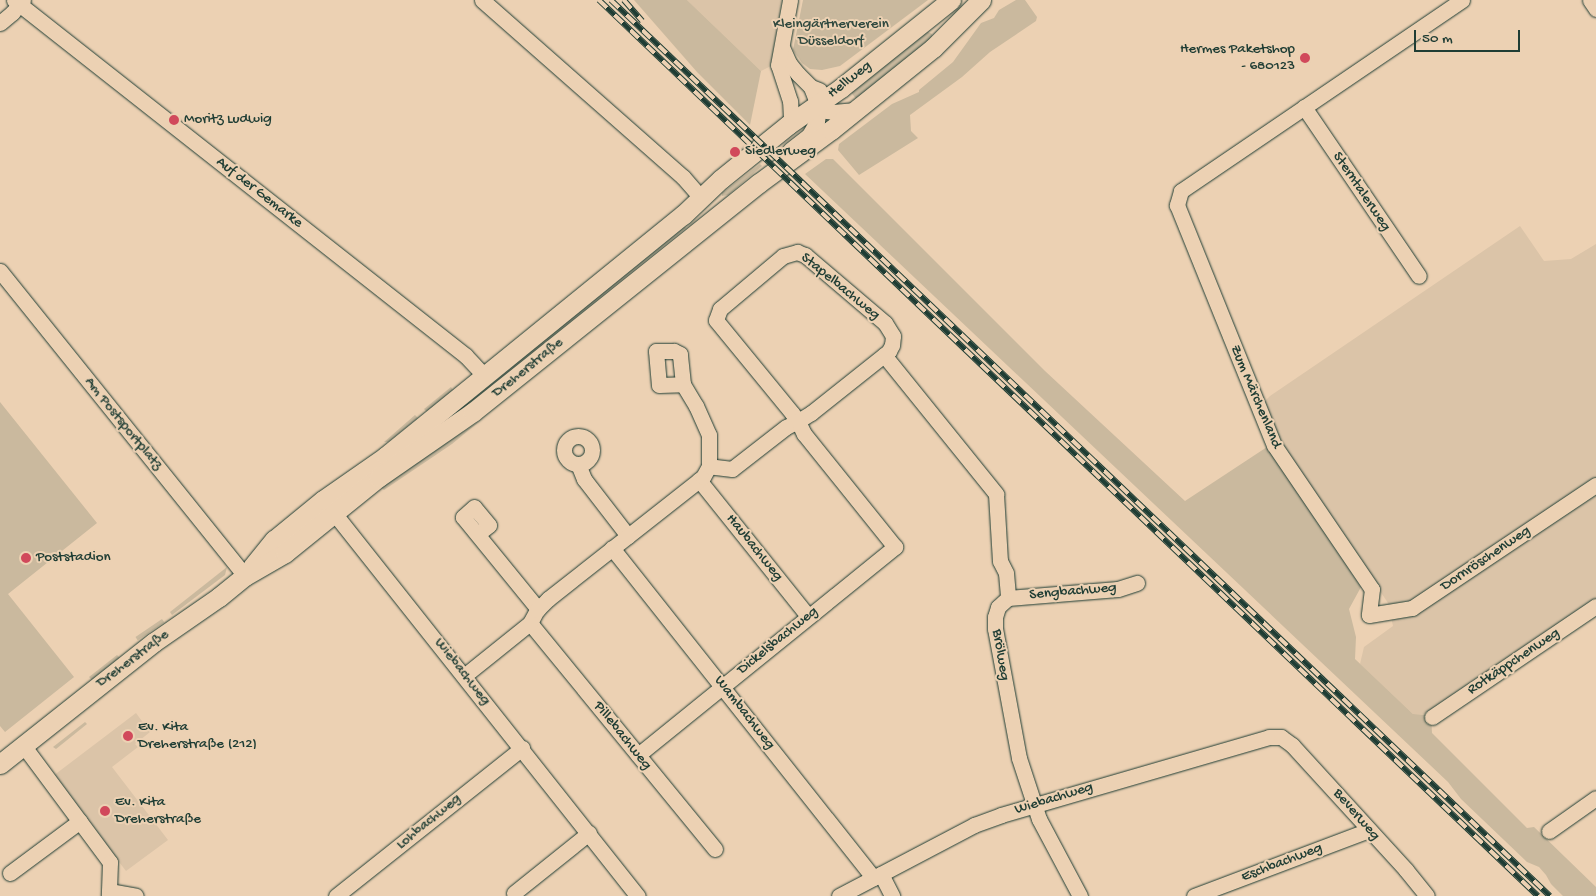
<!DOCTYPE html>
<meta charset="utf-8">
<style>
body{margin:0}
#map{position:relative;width:1596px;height:896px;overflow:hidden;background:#ecd1b3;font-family:"Gochi Hand",sans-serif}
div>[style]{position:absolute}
.built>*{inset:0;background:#dbc4a8}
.green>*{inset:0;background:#cab99e;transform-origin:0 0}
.roads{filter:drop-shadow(0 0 1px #1f3d34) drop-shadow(0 0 1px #1f3d34)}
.minor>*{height:15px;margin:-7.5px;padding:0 7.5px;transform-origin:7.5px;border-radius:7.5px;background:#ecd1b3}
.minor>.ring{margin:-7.5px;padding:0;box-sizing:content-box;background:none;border:15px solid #ecd1b3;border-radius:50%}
.major>*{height:19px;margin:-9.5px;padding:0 9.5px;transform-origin:9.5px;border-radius:9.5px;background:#ecd1b3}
.rail>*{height:5.5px;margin-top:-2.75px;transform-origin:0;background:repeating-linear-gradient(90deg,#ecd1b3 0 11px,#1f3d34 0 22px);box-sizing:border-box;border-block:1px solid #1f3d34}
.dots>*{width:14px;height:14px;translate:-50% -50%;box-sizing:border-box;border:2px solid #ecd1b3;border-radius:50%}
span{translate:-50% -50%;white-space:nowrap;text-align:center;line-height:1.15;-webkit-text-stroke:4px #ecd1b3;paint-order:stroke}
.park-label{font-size:15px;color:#30493f}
.poi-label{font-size:15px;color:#1f3d34}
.right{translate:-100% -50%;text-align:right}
.left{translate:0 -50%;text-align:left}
.street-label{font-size:15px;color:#1f3d34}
.scale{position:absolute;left:1414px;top:30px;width:106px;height:22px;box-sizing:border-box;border:2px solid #1f3d34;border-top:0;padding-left:6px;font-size:15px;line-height:18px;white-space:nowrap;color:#1f3d34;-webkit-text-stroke:4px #ecd1b3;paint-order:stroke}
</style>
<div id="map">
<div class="built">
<div style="clip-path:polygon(687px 0,782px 0,773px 65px,761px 71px)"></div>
<div style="clip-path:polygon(1520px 226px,1544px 261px,1571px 259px,1596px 244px,1596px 601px,1424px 714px,1413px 714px,1360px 664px,1364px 647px,1393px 626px,1388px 603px,1277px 436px,1263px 403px,1270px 396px)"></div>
<div style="clip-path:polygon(136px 713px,150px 732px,135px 744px,138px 747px,112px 767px,168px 840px,126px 871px,53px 776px)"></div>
</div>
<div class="green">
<div style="clip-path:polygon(634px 0,687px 0,761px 71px,750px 125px,697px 72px)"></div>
<div style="clip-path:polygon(803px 0,928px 0,840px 66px,822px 70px,810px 69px,802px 63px,793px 50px)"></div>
<div style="clip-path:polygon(1016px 0,1025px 0,1037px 17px,1036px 21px,990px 52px,962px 77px,910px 115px,911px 131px,918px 138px,859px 175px,838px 150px,839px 144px,892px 104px,919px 92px,919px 90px,953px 62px,981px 23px,994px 18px,999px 10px)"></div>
<div style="clip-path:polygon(926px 31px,932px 34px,932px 38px,857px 100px,850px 91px)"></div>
<div style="clip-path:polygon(826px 159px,833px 159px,1045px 371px,1185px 501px,1267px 447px,1361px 587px,1349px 609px,1356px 637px,1355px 659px,1413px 714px,1431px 715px,1432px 733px,1527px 828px,1534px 827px,1596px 887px,1596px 896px,1563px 896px,1551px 884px,1546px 875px,1539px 867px,1527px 862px,1461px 799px,1448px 782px,805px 174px)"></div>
<div style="clip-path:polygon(760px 164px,762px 166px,728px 195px,722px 196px,722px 193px)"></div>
<div style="clip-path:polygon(683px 225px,686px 228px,513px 367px,506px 369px)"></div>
<div style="clip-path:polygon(451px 387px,453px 390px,427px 412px,424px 409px)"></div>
<div style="clip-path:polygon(0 402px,97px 523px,8px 594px,74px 677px,5px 732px,0 726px)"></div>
<div style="clip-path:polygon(415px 415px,418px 418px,388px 442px,384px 442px)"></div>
<div style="clip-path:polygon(480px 421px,452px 444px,384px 490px,379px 486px)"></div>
<div style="clip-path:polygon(227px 567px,225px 575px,172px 615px,170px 612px)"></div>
<div style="left:162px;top:619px;width:4px;height:32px;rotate:56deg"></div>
<div style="clip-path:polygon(117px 655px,120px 658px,93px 681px,89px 677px)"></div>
<div style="clip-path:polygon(85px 722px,87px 724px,56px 749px,53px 747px)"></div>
</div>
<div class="roads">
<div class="minor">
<div style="left:14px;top:0;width:575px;rotate:38.22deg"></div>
<div style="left:466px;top:356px;width:26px;rotate:47deg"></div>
<div style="left:482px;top:0;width:268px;rotate:41.4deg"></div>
<div style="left:683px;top:177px;width:28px;rotate:49deg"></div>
<div style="left:1462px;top:0;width:340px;rotate:145.8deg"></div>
<div style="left:1181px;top:191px;width:15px;rotate:106deg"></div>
<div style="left:1177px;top:205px;width:259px;rotate:68deg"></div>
<div style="left:1274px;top:445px;width:174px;rotate:55.8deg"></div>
<div style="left:1372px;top:589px;width:26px;rotate:97deg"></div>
<div style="left:1369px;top:615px;width:44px;rotate:-9.2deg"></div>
<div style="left:1412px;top:608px;width:221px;rotate:-33.8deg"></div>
<div style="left:1590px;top:0;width:11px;rotate:56deg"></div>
<div style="left:0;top:23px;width:16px;rotate:-40deg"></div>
<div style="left:12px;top:13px;width:17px;rotate:-50deg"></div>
<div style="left:782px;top:47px;width:17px;rotate:66deg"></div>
<div style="left:789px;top:63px;width:14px;rotate:51deg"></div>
<div style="left:798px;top:74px;width:18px;rotate:45deg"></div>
<div style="left:811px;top:87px;width:9px;rotate:21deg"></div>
<div style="left:1304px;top:107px;width:204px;rotate:55.8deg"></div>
<div style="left:810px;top:109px;width:23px;rotate:7deg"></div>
<div style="left:833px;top:112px;width:23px;rotate:-5deg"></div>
<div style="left:788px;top:125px;width:8px;rotate:-67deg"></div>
<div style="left:791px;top:118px;width:17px;rotate:-93deg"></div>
<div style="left:790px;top:101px;width:38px;rotate:-108deg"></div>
<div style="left:778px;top:65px;width:66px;rotate:-79.5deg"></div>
<div style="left:790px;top:150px;width:24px;rotate:-38deg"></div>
<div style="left:809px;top:135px;width:16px;rotate:-60deg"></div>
<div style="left:817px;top:121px;width:13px;rotate:-81deg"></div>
<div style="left:819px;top:108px;width:22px;rotate:-111deg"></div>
<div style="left:0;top:271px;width:391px;rotate:51.2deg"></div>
<div style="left:245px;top:576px;width:9px;rotate:-41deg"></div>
<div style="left:884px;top:355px;width:179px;rotate:51.1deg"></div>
<div style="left:996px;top:494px;width:67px;rotate:86.6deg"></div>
<div style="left:1000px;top:561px;width:13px;rotate:63deg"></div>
<div style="left:1006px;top:573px;width:25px;rotate:85deg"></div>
<div class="ring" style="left:564px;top:436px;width:13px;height:13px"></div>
<div style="left:578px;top:464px;width:16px;rotate:68deg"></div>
<div style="left:584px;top:479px;width:72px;rotate:52.3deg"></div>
<div style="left:699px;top:480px;width:174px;rotate:51.3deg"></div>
<div style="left:333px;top:504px;width:9px;rotate:84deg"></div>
<div style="left:334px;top:513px;width:489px;rotate:51.6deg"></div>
<div style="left:478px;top:534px;width:14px;rotate:-39deg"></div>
<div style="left:489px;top:525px;width:23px;rotate:-130deg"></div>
<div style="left:474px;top:507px;width:15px;rotate:138deg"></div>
<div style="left:463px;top:517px;width:119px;rotate:50.8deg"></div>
<div style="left:612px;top:548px;width:421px;rotate:51.6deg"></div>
<div style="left:530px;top:623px;width:292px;rotate:50.7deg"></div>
<div style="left:464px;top:676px;width:85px;rotate:-38.8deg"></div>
<div style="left:530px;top:623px;width:15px;rotate:-62deg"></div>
<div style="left:537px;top:610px;width:16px;rotate:-45deg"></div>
<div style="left:548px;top:599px;width:197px;rotate:-38.2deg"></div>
<div style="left:703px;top:477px;width:13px;rotate:-61deg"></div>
<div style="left:709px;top:466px;width:31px;rotate:-90deg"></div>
<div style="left:709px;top:435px;width:32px;rotate:-114deg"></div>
<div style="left:696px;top:406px;width:26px;rotate:-121deg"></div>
<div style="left:683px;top:384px;width:30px;rotate:-96deg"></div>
<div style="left:680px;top:354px;width:7px;rotate:-153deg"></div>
<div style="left:674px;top:351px;width:18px;rotate:180deg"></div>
<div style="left:656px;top:351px;width:34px;rotate:85deg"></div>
<div style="left:659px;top:385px;width:24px;rotate:-2deg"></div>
<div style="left:1432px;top:717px;width:198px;rotate:-34.1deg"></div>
<div style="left:23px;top:745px;width:146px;rotate:53.4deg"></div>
<div style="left:110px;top:862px;width:34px;rotate:92deg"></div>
<div style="left:638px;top:755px;width:331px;rotate:-39deg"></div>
<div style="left:895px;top:547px;width:145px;rotate:-128.8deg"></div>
<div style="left:804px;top:434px;width:14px;rotate:-115deg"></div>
<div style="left:798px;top:421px;width:10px;rotate:-127deg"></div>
<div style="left:792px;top:413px;width:120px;rotate:-129.3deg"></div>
<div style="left:716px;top:320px;width:12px;rotate:-70deg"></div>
<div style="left:720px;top:309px;width:82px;rotate:-40.1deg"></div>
<div style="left:783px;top:256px;width:15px;rotate:-16deg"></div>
<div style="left:797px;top:252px;width:9px;rotate:21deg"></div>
<div style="left:805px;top:255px;width:105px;rotate:40.4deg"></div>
<div style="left:885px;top:323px;width:15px;rotate:58deg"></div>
<div style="left:893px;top:336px;width:9px;rotate:96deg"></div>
<div style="left:892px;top:345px;width:7px;rotate:117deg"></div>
<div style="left:889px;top:351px;width:100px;rotate:141.5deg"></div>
<div style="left:811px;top:413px;width:15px;rotate:148deg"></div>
<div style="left:798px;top:421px;width:13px;rotate:153deg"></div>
<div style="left:786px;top:427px;width:68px;rotate:142.1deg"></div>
<div style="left:732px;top:469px;width:23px;rotate:-173deg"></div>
<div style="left:1549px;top:831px;width:57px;rotate:-35.1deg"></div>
<div style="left:10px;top:873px;width:87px;rotate:-36.6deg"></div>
<div style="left:881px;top:874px;width:25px;rotate:63deg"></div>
<div style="left:109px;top:891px;width:27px;rotate:10deg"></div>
<div style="left:514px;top:893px;width:96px;rotate:-38.7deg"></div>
<div style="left:336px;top:896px;width:238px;rotate:-38.5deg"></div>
<div style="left:839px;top:896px;width:153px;rotate:-27.7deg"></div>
<div style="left:974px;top:825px;width:29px;rotate:-20deg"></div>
<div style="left:1001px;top:815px;width:279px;rotate:-16.2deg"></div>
<div style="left:1269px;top:737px;width:12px"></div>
<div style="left:1281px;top:737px;width:14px;rotate:36deg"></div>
<div style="left:1292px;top:745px;width:169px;rotate:47.6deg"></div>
<div style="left:1406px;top:870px;width:33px;rotate:51deg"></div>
<div style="left:1080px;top:896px;width:87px;rotate:-118deg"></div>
<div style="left:1039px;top:819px;width:64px;rotate:-108.2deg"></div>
<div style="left:1019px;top:758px;width:131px;rotate:-100.5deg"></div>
<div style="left:995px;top:629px;width:12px;rotate:-90deg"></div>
<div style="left:995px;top:617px;width:10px;rotate:-73deg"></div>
<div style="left:998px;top:607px;width:13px;rotate:-42deg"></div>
<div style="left:1008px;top:598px;width:110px;rotate:-4.7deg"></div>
<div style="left:1118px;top:589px;width:20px;rotate:-18deg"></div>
<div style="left:1194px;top:896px;width:187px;rotate:-20.7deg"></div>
</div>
<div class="major">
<div style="left:252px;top:567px;width:35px;rotate:-51deg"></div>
<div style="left:274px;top:540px;width:63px;rotate:-39.2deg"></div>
<div style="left:323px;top:500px;width:77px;rotate:-34.9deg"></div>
<div style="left:386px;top:456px;width:382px;rotate:-39.1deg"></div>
<div style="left:683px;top:215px;width:52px;rotate:-43.5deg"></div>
<div style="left:721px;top:179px;width:86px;rotate:-38.9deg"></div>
<div style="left:788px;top:125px;width:65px;rotate:-34.9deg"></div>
<div style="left:841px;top:88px;width:141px;rotate:-38.7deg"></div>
<div style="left:0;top:764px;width:196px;rotate:-38.4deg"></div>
<div style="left:154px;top:642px;width:79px;rotate:-34.7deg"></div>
<div style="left:219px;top:597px;width:33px;rotate:-39deg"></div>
<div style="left:245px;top:576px;width:46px;rotate:-29.9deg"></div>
<div style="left:285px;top:553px;width:121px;rotate:-39deg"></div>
<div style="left:379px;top:477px;width:114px;rotate:-34.7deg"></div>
<div style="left:473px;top:412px;width:366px;rotate:-38.7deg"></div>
<div style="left:759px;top:183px;width:89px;rotate:-36.4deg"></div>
<div style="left:831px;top:130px;width:131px;rotate:-38.8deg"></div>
<div style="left:933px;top:48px;width:68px;rotate:-45deg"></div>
</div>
</div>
<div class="rail">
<div style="left:599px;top:0;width:1298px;rotate:43.66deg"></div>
<div style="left:611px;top:0;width:1298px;rotate:43.66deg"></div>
<div style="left:624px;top:0;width:28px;rotate:49deg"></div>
</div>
<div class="dots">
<div style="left:1305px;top:58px;background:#d1495b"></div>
<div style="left:174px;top:120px;background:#d1495b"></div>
<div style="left:735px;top:152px;background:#d1495b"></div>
<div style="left:26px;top:558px;background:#d1495b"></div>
<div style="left:128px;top:736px;background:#d1495b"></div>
<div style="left:105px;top:811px;background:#d1495b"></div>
</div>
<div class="park-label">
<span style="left:831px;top:33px">Kleingärtnerverein<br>Düsseldorf</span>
</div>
<div class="poi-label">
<span class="right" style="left:1295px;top:58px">Hermes Paketshop<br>- 680123</span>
<span class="left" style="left:184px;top:120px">Moritz Ludwig</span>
<span class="left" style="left:745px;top:152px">Siedlerweg</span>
<span class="left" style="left:36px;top:558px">Poststadion</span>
<span class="left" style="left:138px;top:736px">Ev. Kita<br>Dreherstraße (212)</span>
<span class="left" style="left:115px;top:811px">Ev. Kita<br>Dreherstraße</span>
</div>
<div class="street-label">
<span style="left:850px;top:80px;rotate:-38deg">Hellweg</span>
<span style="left:1361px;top:192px;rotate:56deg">Sterntalerweg</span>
<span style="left:259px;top:193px;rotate:38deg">Auf der Gemarke</span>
<span style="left:840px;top:287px;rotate:39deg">Stapelbachweg</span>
<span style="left:528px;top:368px;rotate:-39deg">Dreherstraße</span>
<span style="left:1255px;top:397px;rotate:67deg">Zum Märchenland</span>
<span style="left:123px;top:424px;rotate:51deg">Am Postsportplatz</span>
<span style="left:754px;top:548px;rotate:51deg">Haubachweg</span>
<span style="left:1486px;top:559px;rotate:-34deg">Dornröschenweg</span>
<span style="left:1073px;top:592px;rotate:-5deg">Sengbachweg</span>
<span style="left:778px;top:641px;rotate:-39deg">Dickelsbachweg</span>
<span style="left:1000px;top:655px;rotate:81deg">Brölweg</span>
<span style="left:133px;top:659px;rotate:-37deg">Dreherstraße</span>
<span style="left:1514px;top:662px;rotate:-34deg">Rotkäppchenweg</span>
<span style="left:462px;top:672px;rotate:52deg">Wiebachweg</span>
<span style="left:744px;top:713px;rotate:52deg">Wambachweg</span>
<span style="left:622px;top:736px;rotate:51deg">Pillebachweg</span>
<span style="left:1054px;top:799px;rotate:-17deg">Wiebachweg</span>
<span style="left:1356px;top:815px;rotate:49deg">Beverweg</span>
<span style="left:429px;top:822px;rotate:-39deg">Lohbachweg</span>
<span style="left:1282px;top:863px;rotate:-21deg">Eschbachweg</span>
</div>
<div class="scale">50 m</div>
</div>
